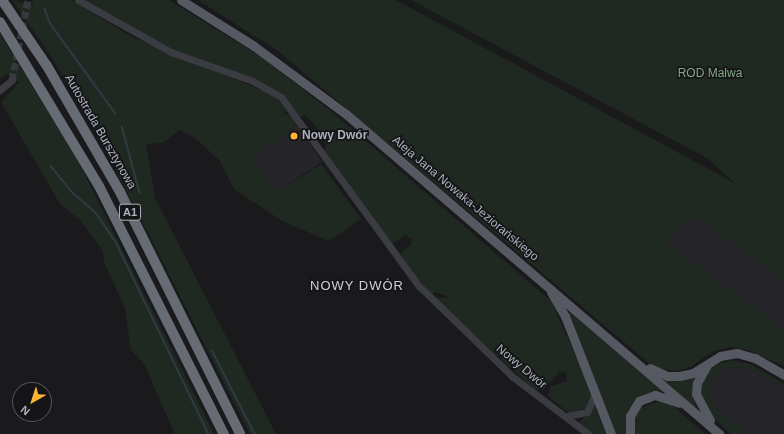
<!DOCTYPE html>
<meta charset="utf-8">
<style>
body{margin:0}
#map{position:relative;width:784px;height:434px;overflow:hidden;background:#1a1a1d;font-family:Helvetica,sans-serif}
div>[style]{position:absolute}
.built>*{inset:0;background:#26262a;transform-origin:0 0}
.green>*{inset:0;background:#202921}
.stream>*{height:1.5px;margin:-0.75px;padding:0 0.75px;transform-origin:0.75px;border-radius:0.75px;background:#2f3a43}
.minor-tunnel>*{height:7px;margin-top:-3.5px;transform-origin:0;background:repeating-linear-gradient(90deg,#37383d 0 7px,transparent 0 10.5px)}
.minor>*{height:7px;margin:-3.5px;padding:0 3.5px;transform-origin:3.5px;border-radius:3.5px;background:#3b3c42}
.major>*{height:9px;margin:-4.5px;padding:0 4.5px;transform-origin:4.5px;border-radius:4.5px;background:#575962}
.highway>*{height:10px;margin:-5px;padding:0 5px;transform-origin:5px;border-radius:5px;background:#676b74}
.dots>*{width:11px;height:11px;translate:-50% -50%;box-sizing:border-box;border:2px solid #151518;border-radius:50%}
span{translate:-50% -50%;white-space:nowrap;text-align:center;line-height:1.15;-webkit-text-stroke:3.5px #151518;paint-order:stroke}
.shield-label span{padding:1px 3px;background:#151518;border:1px solid;border-radius:3px;-webkit-text-stroke-width:0}
.shield-label{font-size:11px;color:#acb2bd;font-weight:700}
.park-label{font-size:12px;color:#82a984}
.street-label{font-size:12px;color:#acb2bd}
.poi-label{font-size:12px;color:#acb2bd;font-weight:700}
.left{translate:0 -50%;text-align:left}
.neighbourhood-label{font-size:13px;color:#ced1d9;letter-spacing:1px}
.north{position:absolute;left:12px;top:382px;width:40px;height:40px;box-sizing:border-box;background:#151518;border:1px solid #51545a;border-radius:50%;rotate:219deg;font-size:11px;font-weight:700;line-height:16px;text-align:center;color:#acb2bd}
.north::after{content:'';display:block;margin:auto;width:14px;height:18px;background:#feb432;clip-path:polygon(50% 0,100% 100%,50% 72%,0 100%)}
</style>
<div id="map">
<div class="built">
<div style="left:298px;top:125px;width:44px;height:57px;rotate:57deg"></div>
<div style="clip-path:polygon(693px 216px,784px 280px,784px 329px,664px 242px)"></div>
<div style="clip-path:polygon(727px 367px,747px 368px,784px 389px,784px 434px,748px 434px,714px 406px,707px 394px,709px 384px)"></div>
</div>
<div class="green">
<div style="clip-path:polygon(12px 0,32px 5px,33px 0,71px 0,134px 38px,269px 93px,286px 108px,283px 116px,290px 114px,299px 124px,251px 157px,276px 192px,321px 164px,361px 219px,329px 241px,282px 221px,234px 189px,220px 161px,195px 138px,179px 130px,163px 143px,146px 144px,155px 198px,276px 434px,250px 434px,109px 156px,54px 61px)"></div>
<div style="clip-path:polygon(84px 0,169px 0,261px 57px,332px 112px,551px 301px,592px 393px,588px 408px,569px 413px,548px 396px,550px 387px,567px 381px,566px 371px,559px 372px,543px 390px,535px 390px,434px 298px,451px 298px,436px 292px,431px 295px,402px 258px,401px 252px,411px 245px,412px 239px,405px 235px,392px 244px,324px 151px,327px 146px,315px 125px,305px 115px,301px 117px,283px 96px,172px 50px)"></div>
<div style="clip-path:polygon(198px 0,396px 0,736px 184px,707px 158px,411px 0,784px 0,784px 280px,693px 216px,665px 242px,784px 329px,784px 366px,748px 350px,731px 347px,713px 351px,692px 366px,678px 371px,655px 368px,278px 51px)"></div>
<div style="clip-path:polygon(0 34px,77px 159px,214px 434px,175px 434px,144px 364px,131px 350px,125px 308px,104px 262px,103px 251px,80px 220px,60px 204px,1px 102px,19px 82px,7px 74px,0 79px)"></div>
<div style="clip-path:polygon(569px 311px,663px 392px,640px 397px,628px 434px,615px 434px)"></div>
<div style="clip-path:polygon(732px 360px,750px 364px,784px 384px,784px 389px,747px 368px,728px 367px,709px 384px,707px 394px,714px 406px,748px 434px,731px 434px,705px 410px,699px 396px,705px 374px,712px 366px)"></div>
<div style="clip-path:polygon(698px 374px,693px 397px,697px 410px,658px 378px)"></div>
<div style="clip-path:polygon(660px 401px,672px 405px,705px 434px,635px 434px,635px 416px,640px 408px)"></div>
<div style="clip-path:polygon(595px 406px,598px 415px,606px 434px,591px 434px,578px 423px)"></div>
</div>
<div class="stream">
<div style="left:45px;top:9px;width:15px;rotate:70deg"></div>
<div style="left:50px;top:23px;width:112px;rotate:54deg"></div>
<div style="left:122px;top:126px;width:69px;rotate:75deg"></div>
<div style="left:51px;top:166px;width:32px;rotate:51deg"></div>
<div style="left:71px;top:191px;width:35px;rotate:41deg"></div>
<div style="left:97px;top:214px;width:34px;rotate:56deg"></div>
<div style="left:116px;top:242px;width:213px;rotate:64.2deg"></div>
<div style="left:212px;top:350px;width:94px;rotate:62.9deg"></div>
</div>
<div class="minor-tunnel">
<div style="left:12px;top:80px;width:82px;rotate:-78.7deg"></div>
</div>
<div class="minor">
<div style="left:78px;top:0;width:107px;rotate:29.2deg"></div>
<div style="left:171px;top:52px;width:87px;rotate:19.5deg"></div>
<div style="left:253px;top:81px;width:32px;rotate:30deg"></div>
<div style="left:281px;top:97px;width:234px;rotate:53.9deg"></div>
<div style="left:419px;top:286px;width:131px;rotate:44.1deg"></div>
<div style="left:513px;top:377px;width:94px;rotate:37.2deg"></div>
<div style="left:0;top:90px;width:16px;rotate:-40deg"></div>
<div style="left:567px;top:416px;width:20px;rotate:-11deg"></div>
<div style="left:587px;top:412px;width:20px;rotate:-66deg"></div>
</div>
<div class="major">
<div style="left:181px;top:0;width:86px;rotate:32.2deg"></div>
<div style="left:254px;top:46px;width:114px;rotate:36.5deg"></div>
<div style="left:346px;top:114px;width:492px;rotate:40.6deg"></div>
<div style="left:551px;top:292px;width:28px;rotate:60deg"></div>
<div style="left:565px;top:316px;width:127px;rotate:68.7deg"></div>
<div style="left:707px;top:365px;width:21px;rotate:119deg"></div>
<div style="left:697px;top:383px;width:11px;rotate:95deg"></div>
<div style="left:696px;top:394px;width:30px;rotate:62deg"></div>
<div style="left:650px;top:368px;width:19px;rotate:25deg"></div>
<div style="left:667px;top:376px;width:12px"></div>
<div style="left:679px;top:376px;width:14px;rotate:-12deg"></div>
<div style="left:693px;top:373px;width:32px;rotate:-32deg"></div>
<div style="left:720px;top:356px;width:17px;rotate:-10deg"></div>
<div style="left:737px;top:353px;width:19px;rotate:16deg"></div>
<div style="left:755px;top:358px;width:34px;rotate:30deg"></div>
<div style="left:630px;top:434px;width:18px;rotate:-90deg"></div>
<div style="left:630px;top:416px;width:17px;rotate:-59deg"></div>
<div style="left:639px;top:401px;width:17px;rotate:-21deg"></div>
<div style="left:655px;top:395px;width:25px;rotate:18deg"></div>
</div>
<div class="highway">
<div style="left:2px;top:0;width:80px;rotate:55.7deg"></div>
<div style="left:47px;top:66px;width:146px;rotate:59.9deg"></div>
<div style="left:120px;top:192px;width:270px;rotate:63.6deg"></div>
<div style="left:0;top:22px;width:192px;rotate:58.9deg"></div>
<div style="left:99px;top:186px;width:278px;rotate:63.3deg"></div>
</div>
<div class="dots">
<div style="left:294px;top:136px;background:#feb432"></div>
</div>
<div class="shield-label">
<span style="left:130px;top:212px">A1</span>
</div>
<div class="park-label">
<span style="left:710px;top:74px">ROD Malwa</span>
</div>
<div class="street-label">
<span style="left:100px;top:132px;rotate:60deg">Autostrada Bursztynowa</span>
<span style="left:465px;top:199px;rotate:40deg">Aleja Jana Nowaka-Jeziorańskiego</span>
<span style="left:521px;top:367px;rotate:40deg">Nowy Dwór</span>
</div>
<div class="poi-label">
<span class="left" style="left:302px;top:136px">Nowy Dwór</span>
</div>
<div class="neighbourhood-label">
<span style="left:357px;top:286px">NOWY DWÓR</span>
</div>
<div class="north">N</div>
</div>
